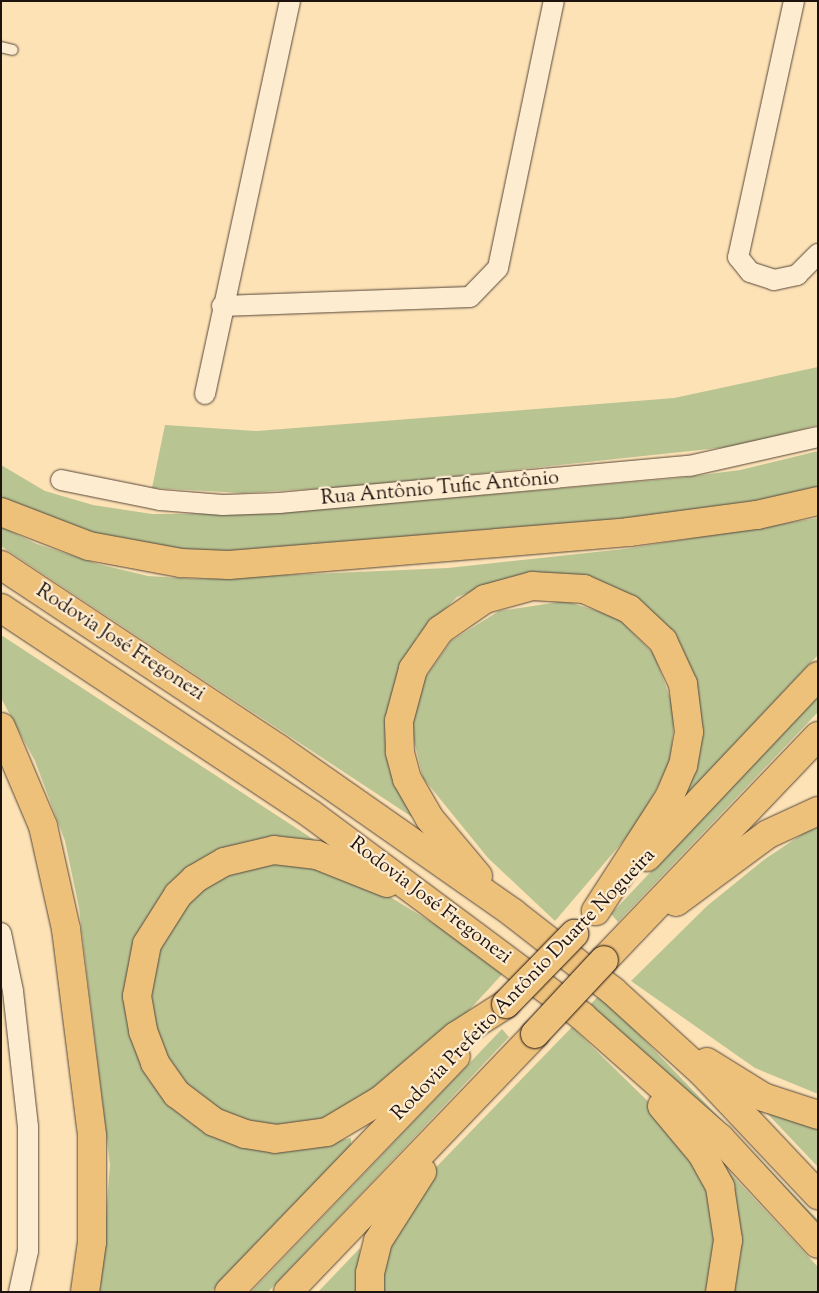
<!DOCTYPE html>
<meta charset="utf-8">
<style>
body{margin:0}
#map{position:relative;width:819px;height:1293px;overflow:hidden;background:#fde2b6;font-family:"Sorts Mill Goudy",serif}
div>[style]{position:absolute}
.green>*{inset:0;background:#b9c493}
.roads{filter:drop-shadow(0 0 1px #564739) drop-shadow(0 0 1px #564739)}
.lane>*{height:10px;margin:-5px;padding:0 5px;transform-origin:5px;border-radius:5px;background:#feecd0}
.street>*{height:20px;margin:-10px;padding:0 10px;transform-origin:10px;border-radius:10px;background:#feecd0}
.highway>*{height:28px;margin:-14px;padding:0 14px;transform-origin:14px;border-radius:14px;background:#eec17b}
.bridges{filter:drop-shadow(0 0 1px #1e130f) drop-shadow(0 0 1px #1e130f)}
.highway-bridge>*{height:28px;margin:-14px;padding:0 14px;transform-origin:14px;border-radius:14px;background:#eec17b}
span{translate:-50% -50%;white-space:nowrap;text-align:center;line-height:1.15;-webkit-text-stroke:4.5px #feecd0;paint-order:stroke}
.street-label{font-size:20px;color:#1e130f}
.frame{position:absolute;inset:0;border:2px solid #1e130f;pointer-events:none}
</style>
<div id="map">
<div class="green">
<div style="clip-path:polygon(818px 367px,818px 425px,737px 446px,362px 486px,243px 493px,152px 488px,165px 425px,257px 431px,674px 398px)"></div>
<div style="clip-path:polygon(818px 451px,818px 495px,795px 501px,291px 556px,162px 554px,1px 505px,1px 465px,45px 491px,93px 505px,152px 514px,277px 513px,679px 478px,740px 470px)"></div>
<div style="clip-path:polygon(818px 518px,818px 655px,690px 792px,684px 793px,700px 730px,638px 602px,504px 580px,457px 597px,417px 637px,400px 674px,412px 817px,1px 546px,1px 527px,37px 544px,98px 564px,148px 576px,196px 579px,448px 568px,624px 549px)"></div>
<div style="clip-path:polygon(565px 601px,617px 617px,654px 654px,675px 711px,670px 764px,637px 825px,555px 921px,488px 858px,423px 778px,411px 728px,425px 678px,451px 641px,499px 611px)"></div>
<div style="clip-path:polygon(1px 635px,336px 854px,268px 840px,144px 934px,138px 1054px,161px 1096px,192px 1124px,236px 1143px,287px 1152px,351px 1138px,351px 1147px,211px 1292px,100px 1292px,110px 1165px,79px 908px,65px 841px,35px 761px,1px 698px)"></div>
<div style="clip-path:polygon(818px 694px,818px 712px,618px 922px,611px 914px)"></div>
<div style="clip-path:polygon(818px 828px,818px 1094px,755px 1068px,631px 981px,707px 906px,765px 859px,807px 831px)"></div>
<div style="clip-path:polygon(301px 859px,366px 882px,507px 969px,461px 1019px,345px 1117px,286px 1129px,221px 1114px,173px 1077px,143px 1003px,158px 935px,219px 871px)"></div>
<div style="clip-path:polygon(600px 994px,818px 1220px,818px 1224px,590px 1005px)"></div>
<div style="clip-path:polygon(572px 1027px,664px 1117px,696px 1155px,716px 1208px,713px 1270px,705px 1292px,379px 1292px,382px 1254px,413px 1191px)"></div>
<div style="clip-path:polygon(502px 1029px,509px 1037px,268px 1292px,251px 1292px)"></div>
<div style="clip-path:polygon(762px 1108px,818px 1128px,818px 1167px)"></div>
<div style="clip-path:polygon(717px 1159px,818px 1267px,818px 1292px,728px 1292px)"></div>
<div style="clip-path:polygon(360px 1248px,357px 1292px,318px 1292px)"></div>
</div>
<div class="roads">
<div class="lane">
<div style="left:1px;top:47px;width:12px;rotate:14deg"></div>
</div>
<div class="street">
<div style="left:794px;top:1px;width:262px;rotate:102.3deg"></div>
<div style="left:738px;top:257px;width:19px;rotate:51deg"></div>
<div style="left:750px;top:272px;width:25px;rotate:18deg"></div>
<div style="left:774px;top:280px;width:24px;rotate:-12deg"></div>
<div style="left:797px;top:275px;width:30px;rotate:-45deg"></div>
<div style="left:222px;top:306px;width:248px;rotate:-2.1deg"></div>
<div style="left:470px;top:297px;width:40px;rotate:-46deg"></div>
<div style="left:498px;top:268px;width:273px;rotate:-78.2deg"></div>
<div style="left:205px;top:394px;width:402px;rotate:-77.8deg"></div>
<div style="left:61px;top:480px;width:101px;rotate:11.4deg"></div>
<div style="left:160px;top:500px;width:63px;rotate:4.5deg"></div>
<div style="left:223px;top:505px;width:56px;rotate:-2deg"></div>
<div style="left:279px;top:503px;width:412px;rotate:-5.2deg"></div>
<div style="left:689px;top:466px;width:132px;rotate:-12.7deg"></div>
<div style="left:1px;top:933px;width:59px;rotate:78.3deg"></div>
<div style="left:13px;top:991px;width:136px;rotate:83.7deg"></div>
<div style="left:28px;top:1126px;width:125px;rotate:90deg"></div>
<div style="left:28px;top:1251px;width:42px;rotate:102.4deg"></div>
</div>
<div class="highway">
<div style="left:1px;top:512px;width:94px;rotate:21.1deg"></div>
<div style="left:89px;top:546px;width:94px;rotate:10.5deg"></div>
<div style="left:181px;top:563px;width:48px;rotate:2.4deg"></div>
<div style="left:229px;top:565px;width:401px;rotate:-4.7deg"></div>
<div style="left:629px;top:532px;width:129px;rotate:-7.6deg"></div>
<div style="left:757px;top:515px;width:63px;rotate:-12.9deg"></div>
<div style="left:1px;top:565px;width:333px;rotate:33.5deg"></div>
<div style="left:279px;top:749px;width:286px;rotate:35deg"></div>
<div style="left:513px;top:913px;width:127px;rotate:38deg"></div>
<div style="left:613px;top:991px;width:122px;rotate:42.3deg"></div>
<div style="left:703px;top:1073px;width:168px;rotate:46.7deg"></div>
<div style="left:1px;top:608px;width:372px;rotate:33.6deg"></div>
<div style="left:311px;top:814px;width:339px;rotate:36.7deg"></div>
<div style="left:583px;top:1017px;width:183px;rotate:41.5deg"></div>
<div style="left:720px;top:1138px;width:144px;rotate:47.2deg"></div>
<div style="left:1px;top:727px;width:108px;rotate:67deg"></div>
<div style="left:43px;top:826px;width:106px;rotate:77.4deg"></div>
<div style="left:66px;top:929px;width:209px;rotate:82.8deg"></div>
<div style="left:92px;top:1136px;width:106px;rotate:90deg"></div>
<div style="left:92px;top:1242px;width:50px;rotate:98deg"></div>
<div style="left:647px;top:857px;width:249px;rotate:-46.6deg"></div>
<div style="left:478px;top:876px;width:75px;rotate:-130.1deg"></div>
<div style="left:430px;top:819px;width:46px;rotate:-119.9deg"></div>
<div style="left:407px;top:779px;width:28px;rotate:-105deg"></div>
<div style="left:400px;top:752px;width:31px;rotate:-92deg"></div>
<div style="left:399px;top:721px;width:54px;rotate:-74.9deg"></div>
<div style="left:413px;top:669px;width:47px;rotate:-55.3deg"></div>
<div style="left:440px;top:630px;width:55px;rotate:-34.6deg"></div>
<div style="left:485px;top:599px;width:49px;rotate:-15.5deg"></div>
<div style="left:532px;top:586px;width:52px;rotate:3.3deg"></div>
<div style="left:584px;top:589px;width:49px;rotate:24deg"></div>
<div style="left:629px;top:609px;width:47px;rotate:43.3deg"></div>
<div style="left:663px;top:641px;width:47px;rotate:65.1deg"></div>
<div style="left:683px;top:684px;width:48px;rotate:82.9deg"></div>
<div style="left:689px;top:732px;width:34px;rotate:100deg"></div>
<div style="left:683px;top:765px;width:34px;rotate:113deg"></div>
<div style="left:670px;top:796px;width:137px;rotate:122.8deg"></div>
<div style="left:387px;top:883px;width:75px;rotate:-158.2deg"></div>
<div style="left:317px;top:855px;width:43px;rotate:-173.4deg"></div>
<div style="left:274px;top:850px;width:51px;rotate:166.5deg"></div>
<div style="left:224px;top:862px;width:34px;rotate:150deg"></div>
<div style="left:195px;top:879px;width:23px;rotate:137deg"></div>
<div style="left:178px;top:895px;width:58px;rotate:122.3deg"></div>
<div style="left:147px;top:944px;width:53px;rotate:100.9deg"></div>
<div style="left:137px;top:996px;width:36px;rotate:80deg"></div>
<div style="left:143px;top:1031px;width:34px;rotate:69deg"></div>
<div style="left:155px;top:1063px;width:38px;rotate:55deg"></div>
<div style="left:177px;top:1094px;width:46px;rotate:37.1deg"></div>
<div style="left:214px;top:1122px;width:33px;rotate:21deg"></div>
<div style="left:245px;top:1134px;width:30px;rotate:9deg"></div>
<div style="left:275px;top:1139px;width:52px;rotate:-7.7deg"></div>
<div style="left:327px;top:1132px;width:63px;rotate:-30.7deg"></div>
<div style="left:381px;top:1100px;width:99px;rotate:-40.5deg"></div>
<div style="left:456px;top:1036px;width:59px;rotate:-32.6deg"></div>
<div style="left:676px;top:902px;width:114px;rotate:-36.5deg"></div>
<div style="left:768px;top:834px;width:55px;rotate:-24.7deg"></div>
<div style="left:604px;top:960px;width:310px;rotate:-46.3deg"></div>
<div style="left:707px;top:1062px;width:66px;rotate:32deg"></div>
<div style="left:763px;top:1097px;width:58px;rotate:18.1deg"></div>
<div style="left:662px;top:1106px;width:62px;rotate:50.2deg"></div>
<div style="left:702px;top:1154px;width:38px;rotate:61deg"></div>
<div style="left:720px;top:1187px;width:54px;rotate:81.4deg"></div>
<div style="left:728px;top:1240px;width:53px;rotate:98.7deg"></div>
<div style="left:229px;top:1292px;width:327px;rotate:-46.1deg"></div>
<div style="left:288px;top:1292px;width:357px;rotate:-46.2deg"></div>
<div style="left:370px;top:1292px;width:19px;rotate:-90deg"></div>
<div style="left:370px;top:1273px;width:33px;rotate:-76deg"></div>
<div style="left:378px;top:1241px;width:82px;rotate:-57.5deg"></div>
</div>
</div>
<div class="bridges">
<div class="highway-bridge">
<div style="left:506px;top:1004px;width:98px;rotate:-45.8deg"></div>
<div style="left:535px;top:1034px;width:101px;rotate:-47deg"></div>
</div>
</div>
<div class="street-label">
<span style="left:440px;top:489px;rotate:-5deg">Rua Antônio Tufic Antônio</span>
<span style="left:120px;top:643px;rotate:33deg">Rodovia José Fregonezi</span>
<span style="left:430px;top:901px;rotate:37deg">Rodovia José Fregonezi</span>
<span style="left:524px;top:985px;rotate:-46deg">Rodovia Prefeito Antônio Duarte Nogueira</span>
</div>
<div class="frame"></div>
</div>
